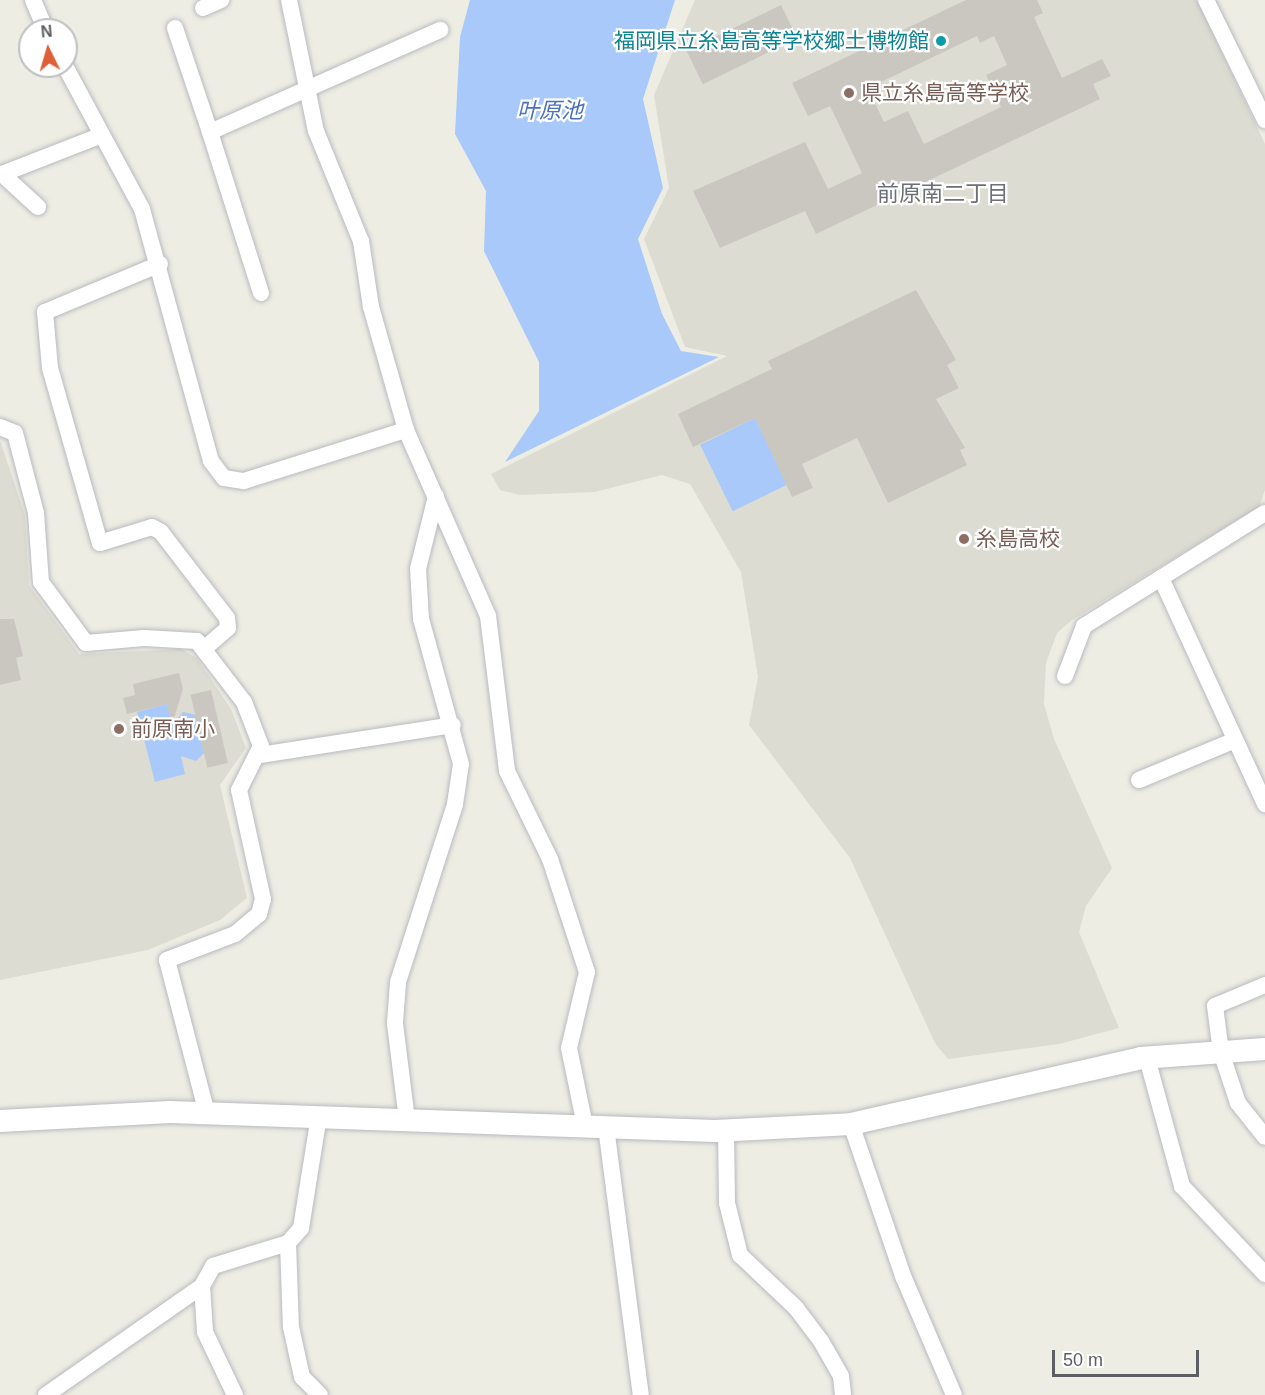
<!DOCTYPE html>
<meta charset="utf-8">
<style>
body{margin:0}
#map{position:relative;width:1265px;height:1395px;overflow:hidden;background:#edede4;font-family:Arial,"Noto Sans JP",sans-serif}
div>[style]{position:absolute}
.education>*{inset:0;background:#dddcd2}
.water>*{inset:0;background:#a8c9f9;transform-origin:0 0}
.building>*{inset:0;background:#c9c7c0;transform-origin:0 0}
.roads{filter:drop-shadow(0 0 2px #b9babf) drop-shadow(0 0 2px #b9babf)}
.street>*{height:16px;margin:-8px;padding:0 8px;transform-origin:8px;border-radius:8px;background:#fff}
.secondary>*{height:22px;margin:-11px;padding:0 11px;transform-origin:11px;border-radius:11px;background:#fff}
.dots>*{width:16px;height:16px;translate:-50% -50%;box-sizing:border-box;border:3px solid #fff;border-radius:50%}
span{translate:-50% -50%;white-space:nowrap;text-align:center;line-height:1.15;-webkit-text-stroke:4.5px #fff;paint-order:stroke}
.culture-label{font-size:21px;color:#0d838f}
.right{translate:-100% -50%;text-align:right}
.education-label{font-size:21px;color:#785e54}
.left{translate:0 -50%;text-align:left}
.water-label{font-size:22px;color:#4c71bc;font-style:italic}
.neighbourhood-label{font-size:22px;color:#6d7075}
.north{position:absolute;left:18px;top:18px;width:60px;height:60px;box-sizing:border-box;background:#fff;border:2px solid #bebfc1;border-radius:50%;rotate:355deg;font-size:16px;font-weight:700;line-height:24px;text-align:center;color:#5c5e63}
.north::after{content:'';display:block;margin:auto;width:21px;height:27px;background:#de6039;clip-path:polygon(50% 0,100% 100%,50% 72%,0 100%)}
.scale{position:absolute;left:1052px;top:1350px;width:147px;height:27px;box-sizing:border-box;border:3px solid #5c5e63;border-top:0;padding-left:8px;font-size:18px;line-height:21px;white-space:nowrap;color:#5c5e63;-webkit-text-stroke:4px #fff;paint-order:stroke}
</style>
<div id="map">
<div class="education">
<div style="clip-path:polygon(695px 0,1197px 0,1265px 144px,1265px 490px,1259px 507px,1072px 620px,1057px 633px,1046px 663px,1044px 704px,1054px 739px,1112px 868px,1086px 906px,1079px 932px,1119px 1028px,1059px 1044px,948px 1059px,935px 1043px,850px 858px,749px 725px,758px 677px,741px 572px,690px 484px,662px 475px,595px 492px,520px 495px,500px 490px,491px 474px,727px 356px,685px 347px,644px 239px,669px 188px,654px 95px)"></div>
<div style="clip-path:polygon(0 440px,25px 515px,29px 585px,79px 654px,181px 649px,197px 658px,231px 709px,246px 748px,220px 785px,247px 898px,220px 920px,148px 950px,0 980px)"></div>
</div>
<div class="water">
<div style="clip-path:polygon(470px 0,675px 0,643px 99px,663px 188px,638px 239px,662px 314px,681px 351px,719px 357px,505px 462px,539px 411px,539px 362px,484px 251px,486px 191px,455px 134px,460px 37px)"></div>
<div style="left:755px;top:418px;width:74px;height:61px;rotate:64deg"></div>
<div style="clip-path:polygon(167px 704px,172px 724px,183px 712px,196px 715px,204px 753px,196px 761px,181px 756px,185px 774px,155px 782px,137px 712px)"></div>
</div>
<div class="building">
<div style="clip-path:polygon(evenodd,966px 0,1037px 0,1043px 13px,1034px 17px,1062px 78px,1102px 59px,1111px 76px,1093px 84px,1100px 99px,816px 234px,805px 211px,720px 248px,693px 191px,805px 142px,828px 189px,862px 173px,830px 106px,808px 116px,792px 83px,966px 0,977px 36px,980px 43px,994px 36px,1007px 65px,986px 75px,1001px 107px,924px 144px,908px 111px,884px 122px,870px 93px,883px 87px,881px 82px,977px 36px)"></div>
<div style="left:781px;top:5px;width:37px;height:105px;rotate:64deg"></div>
<div style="clip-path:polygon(916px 290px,956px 360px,947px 365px,959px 388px,936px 399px,965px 448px,960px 450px,967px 465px,888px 503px,857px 438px,802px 464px,813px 488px,792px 497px,755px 418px,693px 447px,678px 414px,772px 369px,768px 361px)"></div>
<div style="clip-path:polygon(0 619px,14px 619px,23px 656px,16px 658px,21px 680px,0 685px)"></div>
<div style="clip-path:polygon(179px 673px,183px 689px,172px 725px,167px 704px,127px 714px,123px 698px,135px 695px,133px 684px)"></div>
<div style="left:211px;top:690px;width:75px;height:21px;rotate:77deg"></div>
</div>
<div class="roads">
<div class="street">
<div style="left:33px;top:0;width:33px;rotate:67deg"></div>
<div style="left:289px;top:0;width:134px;rotate:78.4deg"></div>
<div style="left:316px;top:131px;width:119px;rotate:67.8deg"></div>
<div style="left:361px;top:241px;width:67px;rotate:81.4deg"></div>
<div style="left:371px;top:307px;width:128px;rotate:74.1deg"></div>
<div style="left:406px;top:430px;width:203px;rotate:66.2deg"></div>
<div style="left:488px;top:616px;width:156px;rotate:83deg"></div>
<div style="left:507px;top:771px;width:98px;rotate:64deg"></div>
<div style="left:550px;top:859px;width:119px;rotate:71.9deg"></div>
<div style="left:587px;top:972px;width:78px;rotate:103.3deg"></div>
<div style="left:569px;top:1048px;width:80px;rotate:78.4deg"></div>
<div style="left:1206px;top:0;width:134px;rotate:63.8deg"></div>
<div style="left:203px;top:8px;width:20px;rotate:-24deg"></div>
<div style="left:175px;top:28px;width:110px;rotate:71.4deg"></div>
<div style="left:65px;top:66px;width:162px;rotate:61.7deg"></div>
<div style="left:142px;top:209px;width:261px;rotate:74.7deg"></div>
<div style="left:211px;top:461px;width:21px;rotate:53deg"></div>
<div style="left:224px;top:478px;width:20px;rotate:9deg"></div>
<div style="left:244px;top:481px;width:170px;rotate:-17.5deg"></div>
<div style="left:38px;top:207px;width:49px;rotate:-137.5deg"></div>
<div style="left:2px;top:174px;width:107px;rotate:-21.3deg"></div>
<div style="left:160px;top:264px;width:125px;rotate:157.3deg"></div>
<div style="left:45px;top:312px;width:56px;rotate:84.9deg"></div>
<div style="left:50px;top:368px;width:182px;rotate:74.1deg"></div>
<div style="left:100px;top:543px;width:54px;rotate:-17.1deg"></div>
<div style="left:152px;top:527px;width:10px;rotate:29deg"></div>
<div style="left:161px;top:532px;width:108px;rotate:52.5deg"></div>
<div style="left:227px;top:618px;width:10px;rotate:84deg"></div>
<div style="left:228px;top:628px;width:30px;rotate:139deg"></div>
<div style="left:261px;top:293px;width:169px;rotate:-107.6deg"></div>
<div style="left:210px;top:132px;width:252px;rotate:-23.9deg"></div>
<div style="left:0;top:427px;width:16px;rotate:22deg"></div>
<div style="left:15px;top:433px;width:83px;rotate:75.3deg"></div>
<div style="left:36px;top:513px;width:69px;rotate:85.9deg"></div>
<div style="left:41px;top:582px;width:76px;rotate:53.6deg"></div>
<div style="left:86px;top:643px;width:58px;rotate:-4.9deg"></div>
<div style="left:144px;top:638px;width:53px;rotate:3.2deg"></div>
<div style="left:197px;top:641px;width:77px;rotate:52.4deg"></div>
<div style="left:244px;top:702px;width:47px;rotate:68.9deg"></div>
<div style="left:261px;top:746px;width:49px;rotate:116.6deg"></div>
<div style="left:239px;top:790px;width:112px;rotate:77.6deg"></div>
<div style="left:263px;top:899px;width:16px;rotate:105deg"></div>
<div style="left:259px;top:914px;width:31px;rotate:140deg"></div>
<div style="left:235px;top:934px;width:73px;rotate:159.1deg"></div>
<div style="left:167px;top:960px;width:159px;rotate:75.4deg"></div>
<div style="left:1161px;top:578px;width:249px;rotate:65.3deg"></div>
<div style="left:1065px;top:676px;width:53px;rotate:-69.2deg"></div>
<div style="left:1084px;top:626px;width:213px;rotate:-32deg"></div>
<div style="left:260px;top:755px;width:195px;rotate:-8.8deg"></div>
<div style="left:1139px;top:780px;width:104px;rotate:-22.6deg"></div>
<div style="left:1265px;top:985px;width:54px;rotate:157.2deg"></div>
<div style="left:1215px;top:1006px;width:46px;rotate:82.6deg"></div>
<div style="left:1221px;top:1052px;width:54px;rotate:71.6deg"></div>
<div style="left:1238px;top:1103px;width:43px;rotate:51.5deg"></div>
<div style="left:1147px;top:1058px;width:133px;rotate:74.7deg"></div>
<div style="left:1182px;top:1186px;width:121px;rotate:46.7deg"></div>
<div style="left:407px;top:1120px;width:98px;rotate:-97.1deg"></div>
<div style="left:395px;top:1023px;width:41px;rotate:-85.8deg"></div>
<div style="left:398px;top:982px;width:187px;rotate:-72.2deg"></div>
<div style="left:455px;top:804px;width:40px;rotate:-81.5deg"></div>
<div style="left:461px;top:764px;width:150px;rotate:-105.4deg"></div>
<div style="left:421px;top:619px;width:50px;rotate:-93.4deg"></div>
<div style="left:418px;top:569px;width:75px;rotate:-76.1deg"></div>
<div style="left:851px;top:1124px;width:161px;rotate:71.1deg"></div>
<div style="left:903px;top:1276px;width:129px;rotate:66.8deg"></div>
<div style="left:606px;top:1127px;width:270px;rotate:82.6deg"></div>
<div style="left:726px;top:1130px;width:73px;rotate:89.2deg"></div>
<div style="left:727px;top:1203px;width:54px;rotate:76deg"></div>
<div style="left:740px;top:1255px;width:77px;rotate:43.4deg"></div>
<div style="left:796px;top:1308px;width:41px;rotate:52.9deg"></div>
<div style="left:821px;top:1341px;width:40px;rotate:60.3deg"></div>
<div style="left:841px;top:1376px;width:19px;rotate:84deg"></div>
<div style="left:288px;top:1243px;width:84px;rotate:88deg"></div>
<div style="left:291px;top:1327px;width:51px;rotate:77.6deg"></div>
<div style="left:302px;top:1377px;width:25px;rotate:45deg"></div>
<div style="left:46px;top:1395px;width:190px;rotate:-34.9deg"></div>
<div style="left:235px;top:1395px;width:70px;rotate:-115.5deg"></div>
<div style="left:205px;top:1332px;width:46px;rotate:-93.7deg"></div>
<div style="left:202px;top:1286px;width:23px;rotate:-61deg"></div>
<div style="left:213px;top:1266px;width:78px;rotate:-17deg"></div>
<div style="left:288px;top:1243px;width:20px;rotate:-49deg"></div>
<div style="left:301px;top:1228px;width:114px;rotate:-80.9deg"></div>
</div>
<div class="secondary">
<div style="left:0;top:1121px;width:170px;rotate:-3deg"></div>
<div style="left:170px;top:1112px;width:545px;rotate:2deg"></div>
<div style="left:715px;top:1131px;width:136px;rotate:-2.9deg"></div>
<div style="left:851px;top:1124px;width:297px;rotate:-12.8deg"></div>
<div style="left:1141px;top:1058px;width:124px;rotate:-4.2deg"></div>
</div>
</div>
<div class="dots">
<div style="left:941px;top:41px;background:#0f9aa8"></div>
<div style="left:849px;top:93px;background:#8d6e63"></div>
<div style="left:964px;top:539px;background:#8d6e63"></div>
<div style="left:119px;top:729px;background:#8d6e63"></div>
</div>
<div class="culture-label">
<span class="right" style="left:929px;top:41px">福岡県立糸島高等学校郷土博物館</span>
</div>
<div class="education-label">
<span class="left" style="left:861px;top:93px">県立糸島高等学校</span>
<span class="left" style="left:976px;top:539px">糸島高校</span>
<span class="left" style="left:131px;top:729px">前原南小</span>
</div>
<div class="water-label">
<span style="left:550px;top:111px">叶原池</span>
</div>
<div class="neighbourhood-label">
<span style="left:943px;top:194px">前原南二丁目</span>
</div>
<div class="north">N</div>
<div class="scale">50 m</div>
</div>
